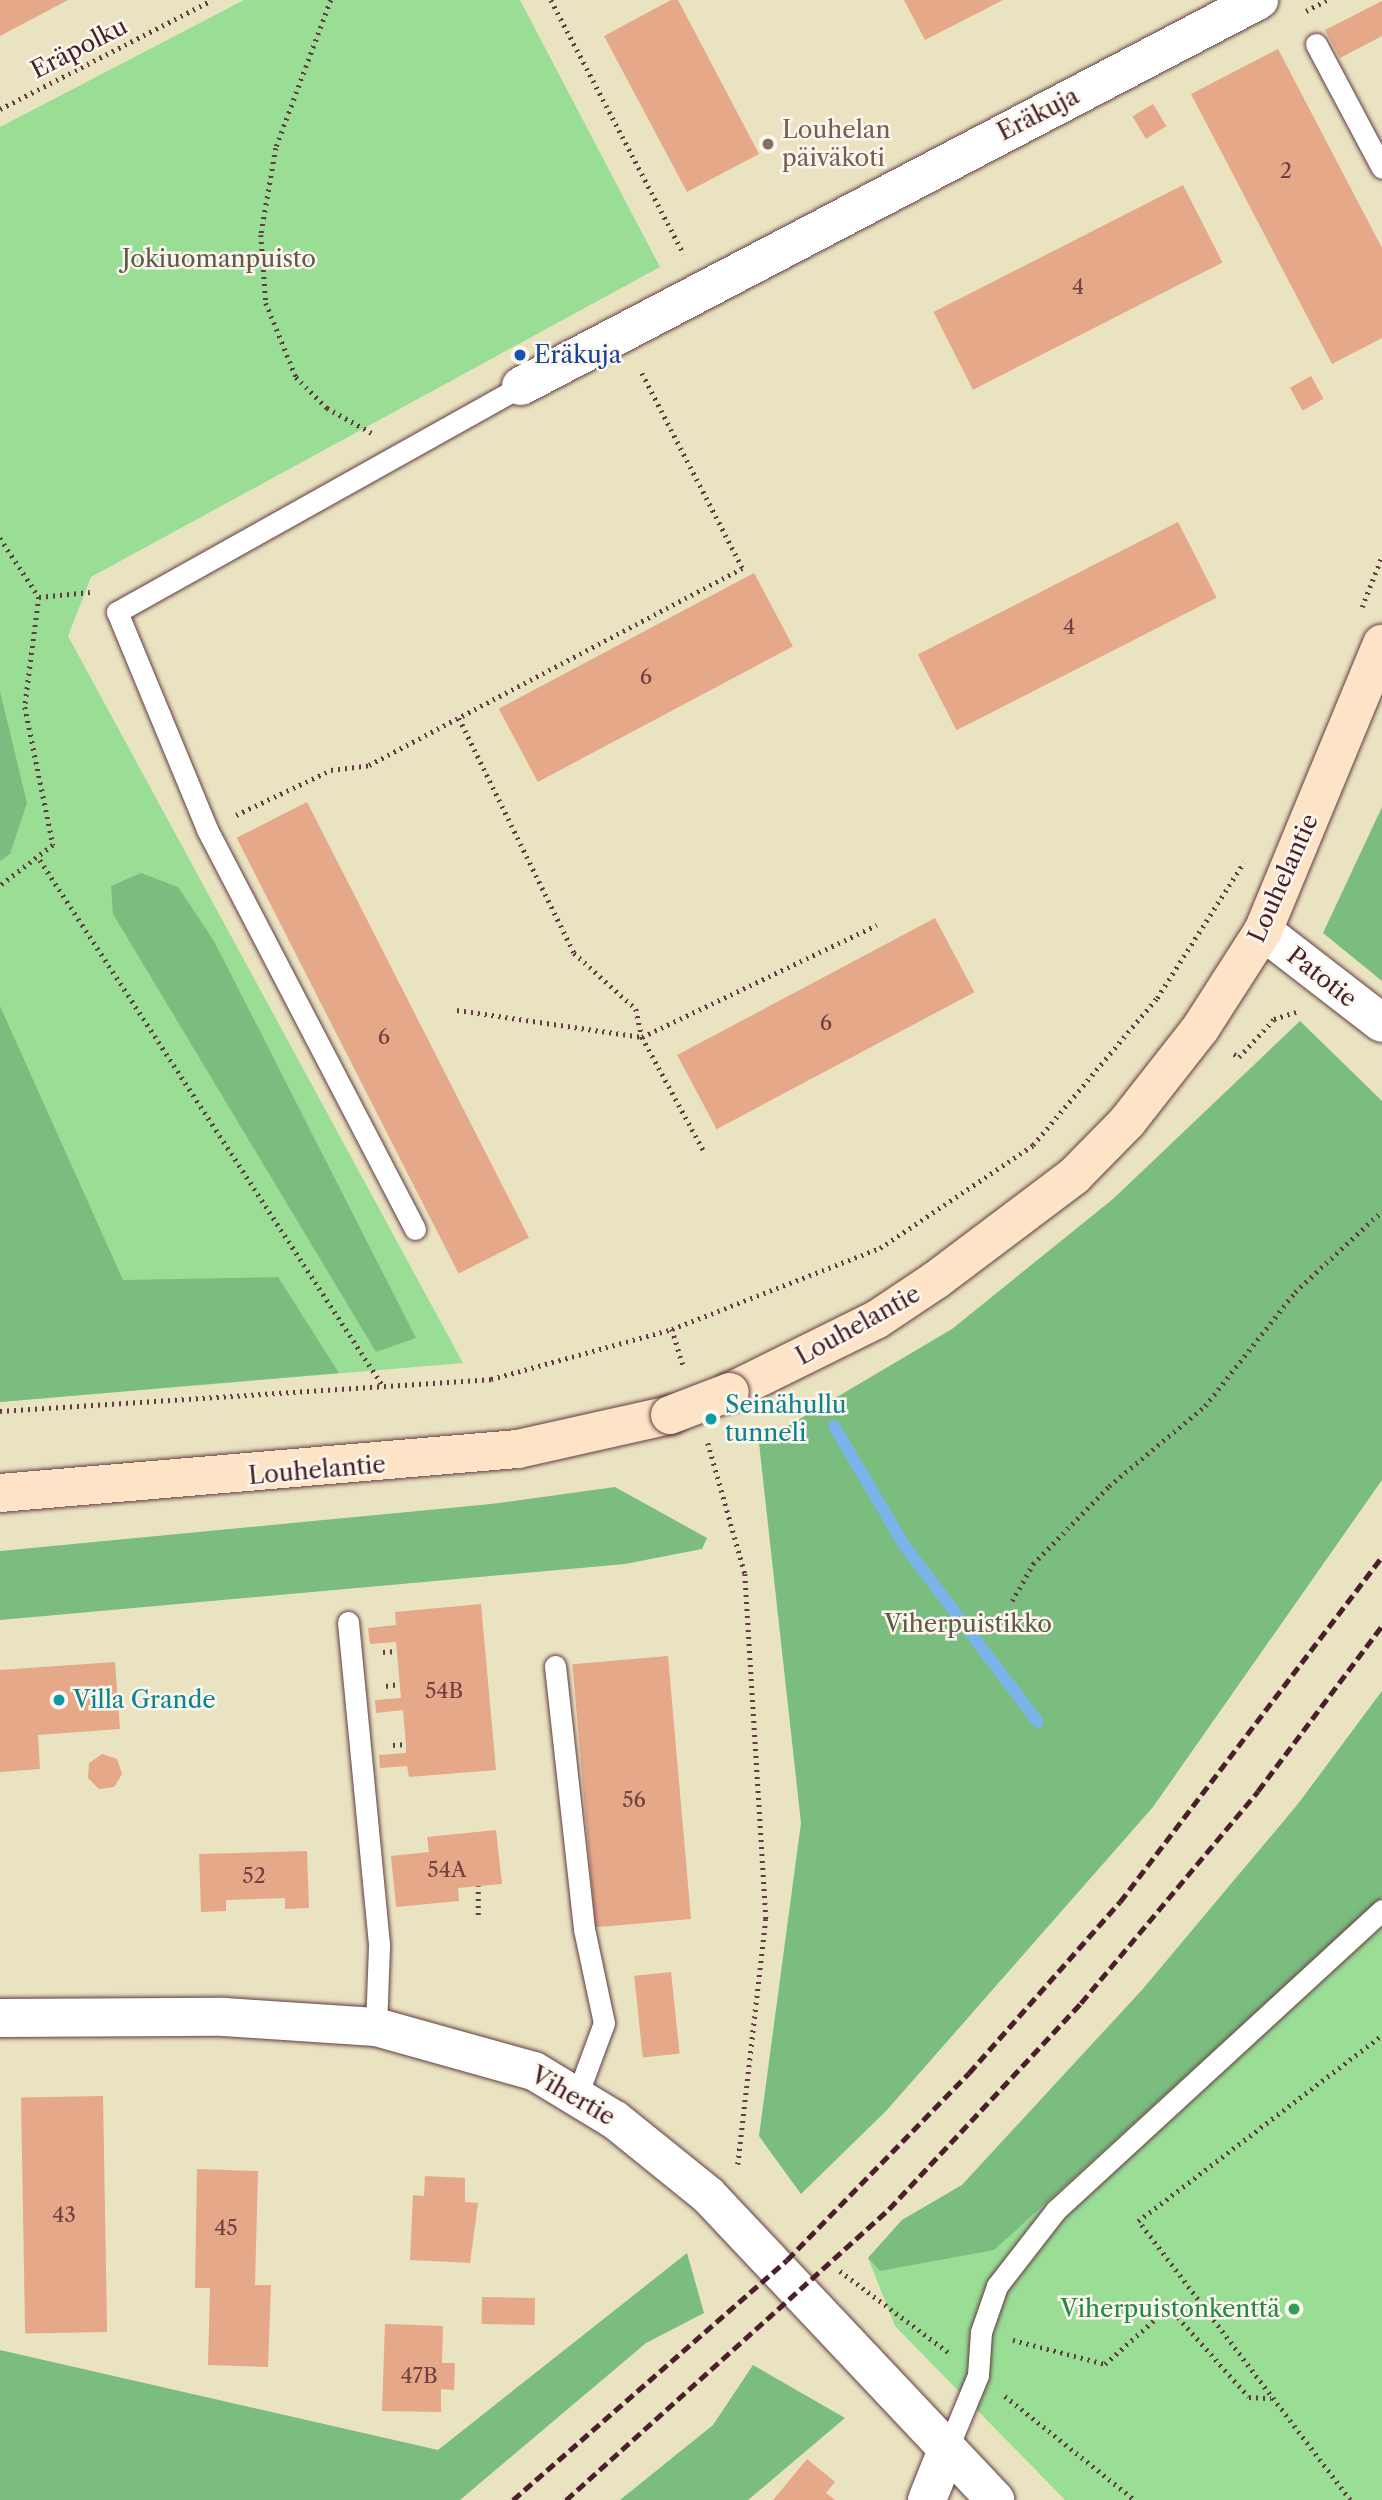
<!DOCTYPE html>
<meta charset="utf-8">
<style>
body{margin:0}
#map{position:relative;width:1382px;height:2500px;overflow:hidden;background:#eae3c1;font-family:"Libre Caslon Text",serif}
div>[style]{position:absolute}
.green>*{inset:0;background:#9ade96}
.forest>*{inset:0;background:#7bbd7f}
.stream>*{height:12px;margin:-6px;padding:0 6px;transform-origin:6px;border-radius:6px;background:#7bb4eb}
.building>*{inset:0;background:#e5a889;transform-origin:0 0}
.path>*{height:4.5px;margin-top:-2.25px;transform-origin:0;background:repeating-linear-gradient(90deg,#623c42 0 2px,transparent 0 7px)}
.roads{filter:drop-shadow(0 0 2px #623c42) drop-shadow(0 0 2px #623c42)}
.lane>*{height:21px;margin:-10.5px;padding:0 10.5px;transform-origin:10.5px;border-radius:10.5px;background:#fff}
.street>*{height:38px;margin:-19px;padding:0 19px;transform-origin:19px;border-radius:19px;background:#fff}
.secondary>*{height:38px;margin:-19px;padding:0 19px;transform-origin:19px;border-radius:19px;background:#fee4c6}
.rail>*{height:5px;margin-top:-2.5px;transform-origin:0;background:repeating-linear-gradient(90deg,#4a1f2b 0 10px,transparent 0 15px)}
.bridges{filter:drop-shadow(0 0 2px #623c42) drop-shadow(0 0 2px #623c42)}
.secondary-bridge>*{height:38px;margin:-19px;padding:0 19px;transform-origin:19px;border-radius:19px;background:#fee4c6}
.dots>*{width:19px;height:19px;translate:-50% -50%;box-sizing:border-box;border:4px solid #fbf7ec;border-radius:50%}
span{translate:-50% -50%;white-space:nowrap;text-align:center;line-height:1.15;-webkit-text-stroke:5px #fbf7ec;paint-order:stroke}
.number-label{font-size:21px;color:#714142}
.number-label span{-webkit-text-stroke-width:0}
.street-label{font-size:24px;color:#4a1f2b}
.education-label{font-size:24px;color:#785e54}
.left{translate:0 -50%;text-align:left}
.park-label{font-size:24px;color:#62584b}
.transit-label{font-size:24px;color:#164399}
.culture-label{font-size:24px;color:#0d838f}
.leisure-label{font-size:24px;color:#27864d}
.right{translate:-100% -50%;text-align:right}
</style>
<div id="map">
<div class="green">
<div style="clip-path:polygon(244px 0,520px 0,660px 267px,91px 577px,68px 636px,463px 1363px,0 1402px,0 127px)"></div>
<div style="clip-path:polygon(1382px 1691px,1382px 2500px,1065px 2500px,895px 2326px,868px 2258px,902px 2220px,962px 2185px,1142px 1990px,1298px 1804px)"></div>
</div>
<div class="forest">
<div style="clip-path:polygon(0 691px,27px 803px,10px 854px,0 861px)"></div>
<div style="clip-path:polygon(1382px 807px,1382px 981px,1323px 933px)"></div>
<div style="clip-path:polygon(141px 873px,178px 887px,214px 941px,416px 1338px,376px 1352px,113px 914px,111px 886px)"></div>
<div style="clip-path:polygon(0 1006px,123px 1280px,278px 1277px,339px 1373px,0 1402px)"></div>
<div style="clip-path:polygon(1300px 1021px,1382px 1101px,1382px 1480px,1153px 1807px,887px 2110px,801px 2194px,759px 2136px,801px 1823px,759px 1443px,952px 1329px,1113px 1199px)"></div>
<div style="clip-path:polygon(615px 1487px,707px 1538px,702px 1549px,625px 1564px,0 1620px,0 1551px,491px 1504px)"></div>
<div style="clip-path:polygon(1382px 1691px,1382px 1897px,994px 2250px,880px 2271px,868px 2258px,902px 2220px,962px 2185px,1142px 1990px,1298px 1804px)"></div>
<div style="clip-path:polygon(687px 2253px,704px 2313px,646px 2343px,460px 2500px,0 2500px,0 2350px,438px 2450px)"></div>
<div style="clip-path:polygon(753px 2365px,845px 2418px,748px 2500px,620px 2500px,713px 2425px)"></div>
</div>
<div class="stream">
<div style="left:834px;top:1426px;width:138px;rotate:59.5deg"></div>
<div style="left:904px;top:1545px;width:222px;rotate:52.9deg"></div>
</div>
<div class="building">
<div style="clip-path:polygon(0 0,68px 0,0 36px)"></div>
<div style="clip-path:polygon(671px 0,678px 0,759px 154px,687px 192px,604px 36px)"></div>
<div style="clip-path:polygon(904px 0,1003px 0,925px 40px)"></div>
<div style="clip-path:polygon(1382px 1px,1382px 36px,1340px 58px,1325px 30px)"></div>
<div style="clip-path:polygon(1278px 49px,1382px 248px,1382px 338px,1332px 364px,1191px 94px)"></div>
<div style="left:1153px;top:104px;width:26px;height:24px;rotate:59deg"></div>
<div style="left:1183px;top:185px;width:87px;height:280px;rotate:63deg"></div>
<div style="left:1311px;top:376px;width:26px;height:24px;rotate:61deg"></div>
<div style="left:1178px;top:522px;width:85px;height:292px;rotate:63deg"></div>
<div style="left:754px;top:573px;width:83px;height:289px;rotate:62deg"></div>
<div style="left:307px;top:802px;width:489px;height:79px;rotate:63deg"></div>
<div style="left:935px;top:918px;width:84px;height:292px;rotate:62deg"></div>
<div style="clip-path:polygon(481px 1604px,496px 1770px,409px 1777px,407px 1766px,380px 1768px,379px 1755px,406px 1753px,406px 1744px,403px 1710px,376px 1713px,375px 1700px,401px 1698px,396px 1642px,370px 1644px,368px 1628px,396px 1625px,395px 1612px)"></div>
<div style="left:668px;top:1656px;width:264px;height:96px;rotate:85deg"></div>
<div style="clip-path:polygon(115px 1662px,120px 1729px,38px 1735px,40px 1769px,0 1772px,0 1670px)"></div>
<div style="clip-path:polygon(102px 1754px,117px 1759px,122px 1774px,114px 1787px,99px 1789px,88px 1778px,89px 1763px)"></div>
<div style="clip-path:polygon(496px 1830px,502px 1884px,458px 1888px,459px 1901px,396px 1907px,391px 1856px,429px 1852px,427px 1837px)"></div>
<div style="clip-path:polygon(307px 1851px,309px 1908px,285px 1909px,285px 1898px,226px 1900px,226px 1911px,201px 1912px,199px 1854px)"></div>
<div style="left:671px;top:1972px;width:82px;height:37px;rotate:84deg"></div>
<div style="left:103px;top:2096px;width:236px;height:82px;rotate:89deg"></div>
<div style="clip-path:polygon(197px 2169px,258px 2171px,255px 2285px,271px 2285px,268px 2367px,208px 2365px,210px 2288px,195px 2288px)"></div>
<div style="clip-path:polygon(425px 2176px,465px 2178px,465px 2202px,478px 2203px,470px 2263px,410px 2260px,413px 2195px,424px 2196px)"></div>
<div style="left:482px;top:2297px;width:53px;height:27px;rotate:1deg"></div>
<div style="clip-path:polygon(385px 2324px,443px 2326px,442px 2363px,455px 2363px,454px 2390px,441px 2389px,441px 2412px,382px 2411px)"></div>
<div style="clip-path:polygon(807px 2459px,835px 2482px,826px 2493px,835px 2500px,773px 2500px)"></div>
</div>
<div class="path">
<div style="left:331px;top:0;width:158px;rotate:110.4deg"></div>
<div style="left:276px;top:148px;width:88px;rotate:99.8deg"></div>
<div style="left:261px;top:235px;width:68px;rotate:85.8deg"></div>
<div style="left:266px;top:303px;width:80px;rotate:67.9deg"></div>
<div style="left:296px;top:377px;width:44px;rotate:45deg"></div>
<div style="left:327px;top:408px;width:51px;rotate:29.1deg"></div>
<div style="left:551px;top:0;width:287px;rotate:62.4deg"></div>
<div style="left:1306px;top:11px;width:24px;rotate:-28deg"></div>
<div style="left:0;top:109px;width:238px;rotate:-27.2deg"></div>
<div style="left:0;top:538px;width:71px;rotate:56.5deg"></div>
<div style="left:39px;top:597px;width:111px;rotate:97.3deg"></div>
<div style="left:25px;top:707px;width:141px;rotate:78.5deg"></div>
<div style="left:53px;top:845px;width:67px;rotate:142.3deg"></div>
<div style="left:39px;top:597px;width:51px;rotate:-5.6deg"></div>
<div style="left:1362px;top:607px;width:55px;rotate:-68.6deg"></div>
<div style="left:459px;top:718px;width:262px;rotate:63.9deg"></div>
<div style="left:574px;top:953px;width:84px;rotate:42.1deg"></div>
<div style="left:636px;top:1009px;width:29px;rotate:78deg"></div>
<div style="left:642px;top:1037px;width:132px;rotate:61.5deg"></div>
<div style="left:236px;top:815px;width:105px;rotate:-25.3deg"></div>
<div style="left:331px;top:770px;width:38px;rotate:-7deg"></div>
<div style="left:369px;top:765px;width:422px;rotate:-27.8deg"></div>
<div style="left:742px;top:568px;width:223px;rotate:-117.3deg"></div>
<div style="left:40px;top:860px;width:628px;rotate:56.89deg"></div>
<div style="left:457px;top:1010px;width:187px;rotate:8.3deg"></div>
<div style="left:642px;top:1037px;width:260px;rotate:-25.5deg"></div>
<div style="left:1234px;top:1054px;width:6px;rotate:31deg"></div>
<div style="left:1239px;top:1057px;width:52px;rotate:-47.4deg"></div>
<div style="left:1274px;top:1019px;width:25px;rotate:-18deg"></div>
<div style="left:672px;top:1329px;width:38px;rotate:73deg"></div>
<div style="left:0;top:1411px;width:492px;rotate:-3.7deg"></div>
<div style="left:491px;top:1379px;width:188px;rotate:-15.4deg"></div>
<div style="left:672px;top:1329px;width:223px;rotate:-21.3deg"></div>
<div style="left:880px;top:1248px;width:184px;rotate:-33.9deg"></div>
<div style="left:1033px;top:1145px;width:192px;rotate:-49.9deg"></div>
<div style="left:1157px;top:998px;width:161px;rotate:-57.4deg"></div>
<div style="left:708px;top:1443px;width:136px;rotate:74.2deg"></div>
<div style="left:745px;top:1574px;width:346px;rotate:86.5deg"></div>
<div style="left:766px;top:1919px;width:247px;rotate:96.5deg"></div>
<div style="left:1012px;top:1601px;width:43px;rotate:-60.4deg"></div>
<div style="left:1033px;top:1564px;width:109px;rotate:-45.7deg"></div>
<div style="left:1109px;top:1486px;width:125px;rotate:-39.8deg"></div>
<div style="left:1205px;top:1406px;width:145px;rotate:-51.7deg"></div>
<div style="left:1295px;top:1292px;width:119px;rotate:-43deg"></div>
<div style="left:383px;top:1652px;width:13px;rotate:-4deg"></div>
<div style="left:386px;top:1686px;width:13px;rotate:-9deg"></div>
<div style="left:393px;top:1745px;width:13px;rotate:-4deg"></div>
<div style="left:478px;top:1915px;width:29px;rotate:-90deg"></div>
<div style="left:840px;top:2271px;width:135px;rotate:36.9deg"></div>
<div style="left:1013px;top:2340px;width:95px;rotate:14.6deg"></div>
<div style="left:1105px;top:2364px;width:86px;rotate:-41.7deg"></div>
<div style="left:1169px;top:2307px;width:120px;rotate:48.4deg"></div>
<div style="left:1249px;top:2397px;width:22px;rotate:3deg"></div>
<div style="left:1005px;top:2396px;width:166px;rotate:38.7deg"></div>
<div style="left:1350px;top:2500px;width:350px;rotate:-127.2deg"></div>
<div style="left:1138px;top:2221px;width:307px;rotate:-37.3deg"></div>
</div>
<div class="roads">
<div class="lane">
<div style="left:1316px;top:44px;width:140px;rotate:62deg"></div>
<div style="left:415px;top:1229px;width:451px;rotate:-117.5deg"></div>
<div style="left:207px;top:829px;width:235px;rotate:-112.5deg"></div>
<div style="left:117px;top:612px;width:463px;rotate:-29.2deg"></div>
<div style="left:348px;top:1622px;width:325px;rotate:84.5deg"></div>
<div style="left:379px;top:1946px;width:81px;rotate:92.1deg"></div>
<div style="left:555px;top:1666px;width:265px;rotate:83.7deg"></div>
<div style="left:584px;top:1929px;width:96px;rotate:78deg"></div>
<div style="left:604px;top:2023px;width:75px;rotate:110.4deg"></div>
<div style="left:947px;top:2450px;width:81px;rotate:-67.5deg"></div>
<div style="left:978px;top:2375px;width:43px;rotate:-86deg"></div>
<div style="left:981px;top:2332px;width:49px;rotate:-70.8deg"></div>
<div style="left:997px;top:2286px;width:96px;rotate:-52.2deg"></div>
<div style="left:1056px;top:2210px;width:443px;rotate:-42.6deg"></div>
</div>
<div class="street">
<div style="left:521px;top:386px;width:833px;rotate:-27.61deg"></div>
<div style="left:1263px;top:931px;width:150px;rotate:37.7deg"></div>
<div style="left:0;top:2018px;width:224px;rotate:-0.3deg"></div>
<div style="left:224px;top:2017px;width:152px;rotate:3.8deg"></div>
<div style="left:376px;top:2027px;width:164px;rotate:15.6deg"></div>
<div style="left:534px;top:2071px;width:95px;rotate:31.2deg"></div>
<div style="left:615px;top:2120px;width:119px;rotate:38.9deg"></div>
<div style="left:708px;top:2195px;width:419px;rotate:46.7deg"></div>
<div style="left:927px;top:2500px;width:54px;rotate:-68.2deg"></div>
</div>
<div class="secondary">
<div style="left:730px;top:1392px;width:163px;rotate:-26.3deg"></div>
<div style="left:876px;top:1320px;width:72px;rotate:-33.7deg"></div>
<div style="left:936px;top:1280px;width:173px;rotate:-37deg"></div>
<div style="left:1074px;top:1176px;width:76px;rotate:-45.5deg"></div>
<div style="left:1127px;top:1122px;width:118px;rotate:-51.9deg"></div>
<div style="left:1200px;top:1029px;width:117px;rotate:-57.3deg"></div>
<div style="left:1263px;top:931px;width:311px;rotate:-67.5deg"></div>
<div style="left:0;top:1493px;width:520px;rotate:-4.86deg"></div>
<div style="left:518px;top:1449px;width:156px;rotate:-12.6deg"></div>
</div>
</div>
<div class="rail">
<div style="left:513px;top:2500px;width:364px;rotate:-41.2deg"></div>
<div style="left:787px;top:2260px;width:261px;rotate:-45.8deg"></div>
<div style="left:969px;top:2073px;width:228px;rotate:-48.6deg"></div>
<div style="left:1120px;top:1902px;width:433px;rotate:-52.8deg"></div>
<div style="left:566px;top:2500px;width:435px;rotate:-42deg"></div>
<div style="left:889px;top:2209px;width:282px;rotate:-47deg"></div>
<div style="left:1081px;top:2003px;width:276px;rotate:-50.1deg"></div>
<div style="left:1258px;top:1791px;width:206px;rotate:-53.1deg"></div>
</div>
<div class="bridges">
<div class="secondary-bridge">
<div style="left:670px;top:1415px;width:64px;rotate:-21deg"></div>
</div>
</div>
<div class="dots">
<div style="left:768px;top:144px;background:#8d6e63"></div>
<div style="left:520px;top:355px;background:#1a4fb4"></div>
<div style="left:711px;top:1419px;background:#0f9aa8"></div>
<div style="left:59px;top:1700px;background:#0f9aa8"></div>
<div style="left:1294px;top:2309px;background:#2e9e5b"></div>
</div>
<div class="number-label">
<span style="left:1286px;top:171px">2</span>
<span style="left:1078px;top:287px">4</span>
<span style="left:1069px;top:627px">4</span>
<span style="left:646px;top:677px">6</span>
<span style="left:826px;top:1023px">6</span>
<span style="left:384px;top:1037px">6</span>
<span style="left:444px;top:1691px">54B</span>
<span style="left:634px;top:1800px">56</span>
<span style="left:447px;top:1870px">54A</span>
<span style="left:254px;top:1876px">52</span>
<span style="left:64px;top:2215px">43</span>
<span style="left:226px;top:2228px">45</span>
<span style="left:419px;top:2376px">47B</span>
</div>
<div class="street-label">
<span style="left:79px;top:48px;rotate:-27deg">Eräpolku</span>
<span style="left:1038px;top:114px;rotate:-27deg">Eräkuja</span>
<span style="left:1283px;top:878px;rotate:-66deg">Louhelantie</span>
<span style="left:1322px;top:977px;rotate:38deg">Patotie</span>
<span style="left:858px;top:1325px;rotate:-29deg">Louhelantie</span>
<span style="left:317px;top:1470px;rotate:-5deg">Louhelantie</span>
<span style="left:573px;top:2096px;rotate:30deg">Vihertie</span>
</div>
<div class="education-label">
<span class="left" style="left:782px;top:144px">Louhelan<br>päiväkoti</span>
</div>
<div class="park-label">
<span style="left:219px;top:259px">Jokiuomanpuisto</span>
<span style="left:968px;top:1624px">Viherpuistikko</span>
</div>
<div class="transit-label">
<span class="left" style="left:534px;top:355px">Eräkuja</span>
</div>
<div class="culture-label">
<span class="left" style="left:725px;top:1419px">Seinähullu<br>tunneli</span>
<span class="left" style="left:73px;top:1700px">Villa Grande</span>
</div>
<div class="leisure-label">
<span class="right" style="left:1280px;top:2309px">Viherpuistonkenttä</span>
</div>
</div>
